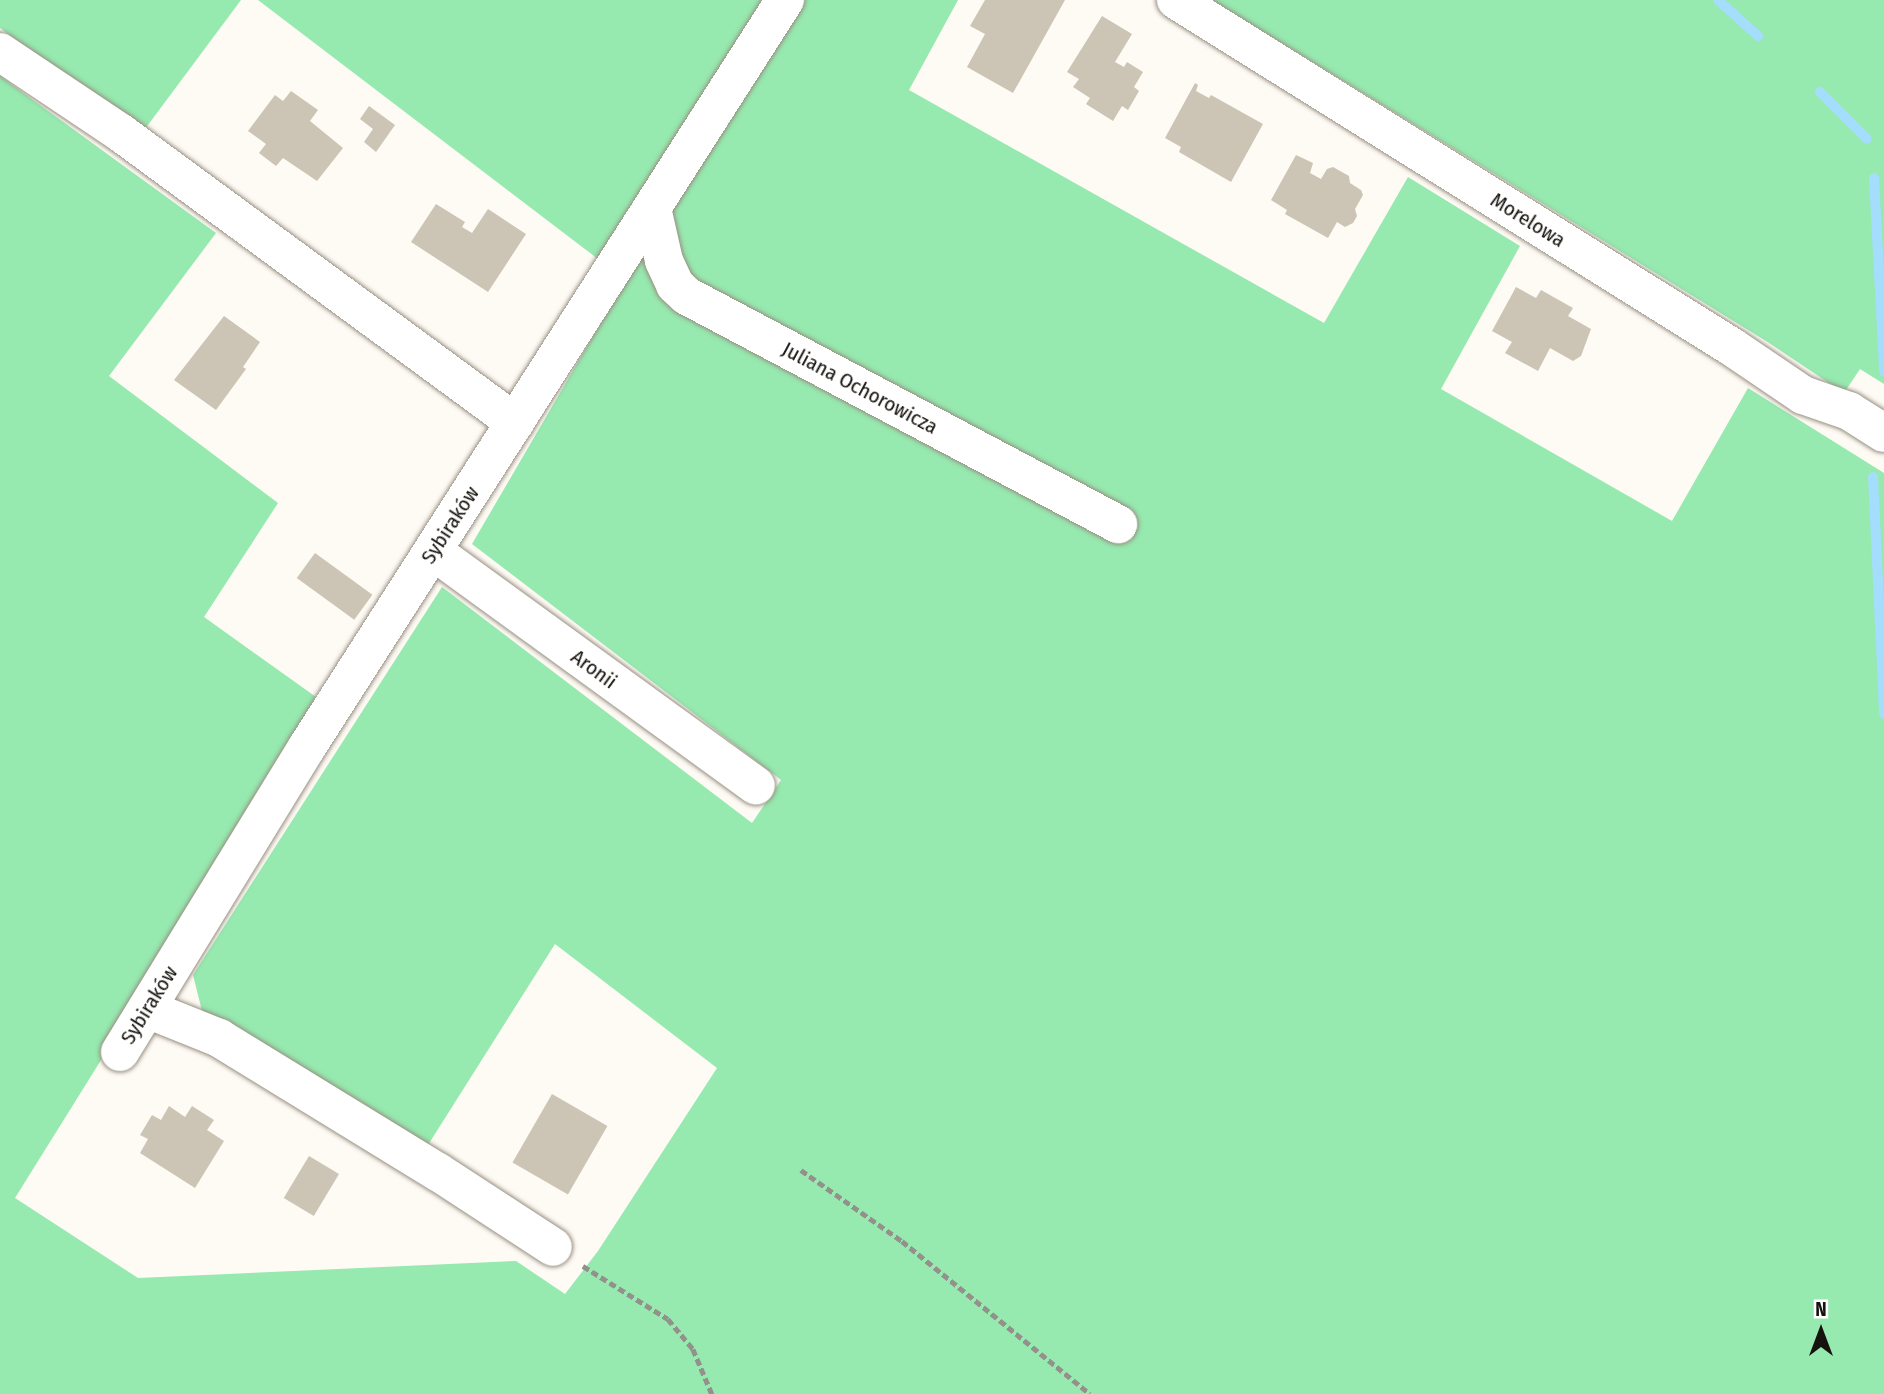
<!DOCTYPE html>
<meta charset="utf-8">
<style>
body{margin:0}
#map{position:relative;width:1884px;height:1394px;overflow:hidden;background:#fefaf4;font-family:"Fira Sans Condensed",sans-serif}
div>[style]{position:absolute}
.green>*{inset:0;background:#96e9af}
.stream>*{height:10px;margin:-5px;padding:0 5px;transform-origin:5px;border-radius:5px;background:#a5ddfc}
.building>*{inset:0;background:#ccc4b5;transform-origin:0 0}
.path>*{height:4.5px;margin-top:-2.25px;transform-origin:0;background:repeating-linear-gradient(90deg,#94908b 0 7px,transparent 0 10.5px)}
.roads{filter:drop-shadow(0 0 2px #978f81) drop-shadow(0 0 2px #978f81)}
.minor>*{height:38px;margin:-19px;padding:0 19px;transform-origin:19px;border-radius:19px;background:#fff}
span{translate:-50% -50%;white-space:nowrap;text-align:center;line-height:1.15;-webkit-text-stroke:7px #fff;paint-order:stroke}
.street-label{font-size:21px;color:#16130e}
.north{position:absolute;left:1786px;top:1296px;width:70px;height:70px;-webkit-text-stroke:5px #fff;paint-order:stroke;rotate:0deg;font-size:19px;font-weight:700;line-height:28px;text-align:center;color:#16130e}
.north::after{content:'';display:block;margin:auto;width:24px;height:32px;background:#16130e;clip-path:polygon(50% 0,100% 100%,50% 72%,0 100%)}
</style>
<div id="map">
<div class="green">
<div style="clip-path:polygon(0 0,241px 0,142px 133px,0 28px)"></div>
<div style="clip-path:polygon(258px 0,774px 0,602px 262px)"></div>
<div style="clip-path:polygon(803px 0,958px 0,909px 90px,1324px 323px,1408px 177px,1520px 246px,1441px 389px,1672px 521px,1748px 388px,1884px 473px,1884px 1394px,0 1394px,0 76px,216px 233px,109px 376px,278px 503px,204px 617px,316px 697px,141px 996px,15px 1198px,138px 1278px,516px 1261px,565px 1294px,598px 1251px,717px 1068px,555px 944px,428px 1145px,202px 1011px,193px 975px,442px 587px,752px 823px,781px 780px,472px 544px,649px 240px,665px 302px,1119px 542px,695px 286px,677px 260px,666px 202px)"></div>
<div style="clip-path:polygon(1212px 0,1884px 0,1884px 384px,1860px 369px,1844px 393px,1766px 341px)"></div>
</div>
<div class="stream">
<div style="left:1718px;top:0;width:54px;rotate:42deg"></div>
<div style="left:1820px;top:92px;width:66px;rotate:45deg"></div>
<div style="left:1874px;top:178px;width:194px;rotate:87deg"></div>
<div style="left:1873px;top:477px;width:237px;rotate:87.3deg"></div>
</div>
<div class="building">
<div style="clip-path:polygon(985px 0,1065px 0,1013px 93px,967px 67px,985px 34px,970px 26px)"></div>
<div style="clip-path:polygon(1102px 16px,1132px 34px,1115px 62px,1124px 67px,1127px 62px,1143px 72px,1134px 87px,1139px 91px,1128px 110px,1122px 106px,1113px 121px,1086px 104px,1090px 98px,1073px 87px,1079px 79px,1067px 72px)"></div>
<div style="clip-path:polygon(1195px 83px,1198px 85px,1196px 91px,1209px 98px,1211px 95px,1263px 124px,1231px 182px,1179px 152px,1181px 147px,1165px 138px)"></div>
<div style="clip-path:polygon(291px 91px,318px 110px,310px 121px,343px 148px,317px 181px,283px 158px,276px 166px,259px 153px,266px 144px,248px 131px,275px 95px,283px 101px)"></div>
<div style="clip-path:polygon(369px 106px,395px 125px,376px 152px,364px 142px,373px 129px,360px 119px)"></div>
<div style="clip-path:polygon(1296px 155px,1313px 163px,1310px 173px,1321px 179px,1327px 169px,1333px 167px,1349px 176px,1350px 183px,1361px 190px,1363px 195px,1355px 209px,1357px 216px,1353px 223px,1345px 227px,1337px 222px,1328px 238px,1285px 214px,1287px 210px,1271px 200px)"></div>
<div style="clip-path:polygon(436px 204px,465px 222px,462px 227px,472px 233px,488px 209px,526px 234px,488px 292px,411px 242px)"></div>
<div style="clip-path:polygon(1516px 287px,1536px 298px,1541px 290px,1573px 308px,1568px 316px,1591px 329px,1581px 356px,1573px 361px,1550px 348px,1538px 371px,1505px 353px,1512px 342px,1492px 331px)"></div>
<div style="clip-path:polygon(224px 316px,260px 342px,243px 367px,246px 369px,216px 410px,174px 380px)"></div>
<div style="left:315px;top:553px;width:71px;height:31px;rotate:36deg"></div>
<div style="left:552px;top:1094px;width:64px;height:79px;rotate:30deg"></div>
<div style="clip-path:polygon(169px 1106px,185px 1117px,192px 1106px,214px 1120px,207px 1130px,224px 1141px,195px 1188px,140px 1153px,148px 1139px,140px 1135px,152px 1115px,161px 1120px)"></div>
<div style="left:309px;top:1156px;width:35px;height:49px;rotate:31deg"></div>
</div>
<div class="path">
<div style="left:801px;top:1170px;width:123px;rotate:35.1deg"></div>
<div style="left:902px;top:1241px;width:242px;rotate:39.1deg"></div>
<div style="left:583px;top:1266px;width:100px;rotate:31.9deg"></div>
<div style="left:668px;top:1319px;width:39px;rotate:50deg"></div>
<div style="left:693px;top:1349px;width:49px;rotate:67.1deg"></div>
</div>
<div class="roads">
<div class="minor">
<div style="left:1176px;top:0;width:655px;rotate:31.97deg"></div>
<div style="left:1732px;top:347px;width:86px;rotate:34.1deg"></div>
<div style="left:1803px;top:395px;width:49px;rotate:19.2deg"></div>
<div style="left:1849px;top:411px;width:41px;rotate:32.2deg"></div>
<div style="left:0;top:52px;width:146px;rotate:33.8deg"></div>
<div style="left:121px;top:133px;width:489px;rotate:36.3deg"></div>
<div style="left:652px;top:208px;width:54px;rotate:77.2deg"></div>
<div style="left:664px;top:261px;width:26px;rotate:65deg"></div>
<div style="left:675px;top:285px;width:16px;rotate:43deg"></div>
<div style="left:687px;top:296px;width:488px;rotate:27.9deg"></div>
<div style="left:433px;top:551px;width:399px;rotate:36deg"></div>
<div style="left:147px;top:1009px;width:78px;rotate:21.9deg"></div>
<div style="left:219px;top:1038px;width:257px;rotate:31.5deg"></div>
<div style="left:438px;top:1172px;width:137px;rotate:33.1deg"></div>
<div style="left:120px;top:1052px;width:358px;rotate:-58.5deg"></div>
<div style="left:307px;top:747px;width:887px;rotate:-57.39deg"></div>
</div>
</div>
<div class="street-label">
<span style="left:1528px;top:220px;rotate:32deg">Morelowa</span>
<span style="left:860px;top:388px;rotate:28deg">Juliana Ochorowicza</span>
<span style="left:450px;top:525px;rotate:-57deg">Sybiraków</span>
<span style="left:594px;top:669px;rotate:36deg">Aronii</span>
<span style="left:149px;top:1005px;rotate:-58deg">Sybiraków</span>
</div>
<div class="north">N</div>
</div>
